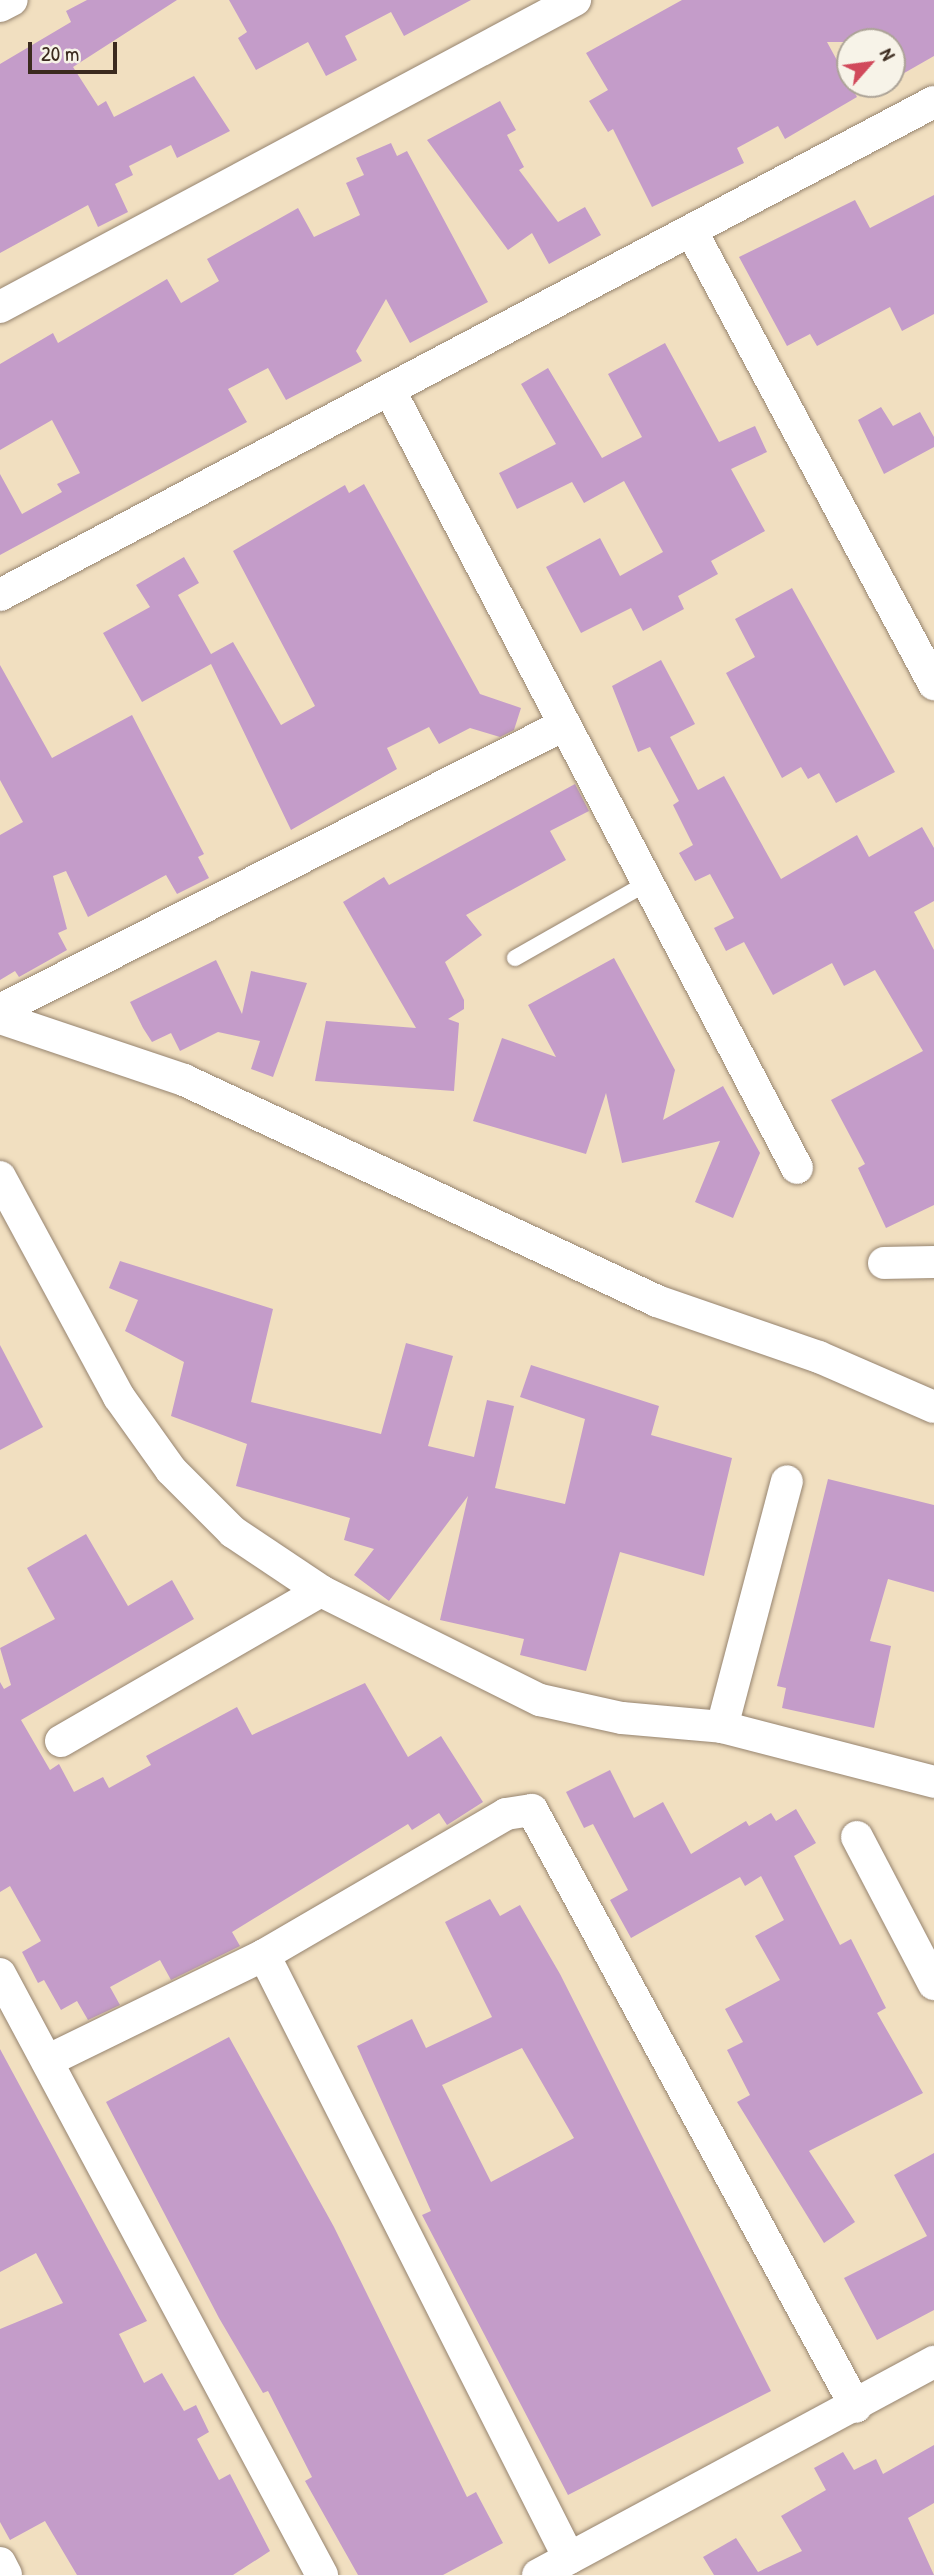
<!DOCTYPE html>
<style>
body{margin:0}
#map{position:relative;width:934px;height:2575px;overflow:hidden;background:#f1dfc0;font-family:"Patrick Hand",sans-serif}
div>[style]{position:absolute}
.building>*{inset:0;background:#c49cc9}
.roads{filter:drop-shadow(0 0 2px #96846f) drop-shadow(0 0 2px #96846f)}
.lane>*{height:16px;margin:-8px;padding:0 8px;transform-origin:8px;border-radius:8px;background:#fff}
.street>*{height:32px;margin:-16px;padding:0 16px;transform-origin:16px;border-radius:16px;background:#fff}
span{translate:-50% -50%;white-space:nowrap;text-align:center;line-height:1.15;-webkit-text-stroke:5px #f7f3e8;paint-order:stroke}
.north{position:absolute;left:836px;top:28px;width:70px;height:70px;box-sizing:border-box;background:#f7f3e8;border:2px solid #aca397;border-radius:50%;rotate:62deg;font-size:19px;font-weight:700;line-height:28px;text-align:center;color:#3b2a1e}
.north::after{content:'';display:block;margin:auto;width:24px;height:32px;background:#d1495b;clip-path:polygon(50% 0,100% 100%,50% 72%,0 100%)}
.scale{position:absolute;left:28px;top:42px;width:89px;height:32px;box-sizing:border-box;border:4px solid #3b2a1e;border-top:0;padding-left:9px;font-size:21px;line-height:24px;white-space:nowrap;color:#3b2a1e;-webkit-text-stroke:5px #f7f3e8;paint-order:stroke}
</style>
<div id="map">
<div class="building">
<div style="clip-path:polygon(87px 0,177px 0,73px 67px,98px 106px,106px 101px,114px 117px,194px 76px,230px 131px,177px 158px,171px 145px,129px 166px,133px 175px,115px 184px,128px 212px,98px 227px,88px 205px,0 253px,0 64px,71px 22px,66px 11px)"></div>
<div style="clip-path:polygon(229px 0,471px 0,404px 36px,391px 12px,345px 36px,357px 60px,326px 76px,308px 42px,256px 70px,238px 38px,247px 32px)"></div>
<div style="clip-path:polygon(682px 0,934px 0,934px 56px,892px 80px,892px 42px,827px 42px,857px 97px,785px 139px,778px 126px,737px 148px,744px 163px,652px 207px,613px 129px,608px 132px,589px 101px,608px 90px,586px 53px)"></div>
<div style="clip-path:polygon(500px 101px,516px 130px,507px 135px,524px 167px,519px 170px,558px 222px,585px 207px,601px 235px,549px 264px,532px 233px,508px 250px,427px 140px)"></div>
<div style="clip-path:polygon(391px 143px,397px 156px,407px 151px,488px 302px,410px 343px,386px 299px,356px 351px,362px 361px,286px 400px,268px 368px,228px 389px,247px 422px,0 555px,0 474px,22px 514px,62px 492px,57px 484px,80px 473px,52px 420px,0 450px,0 364px,53px 333px,58px 343px,167px 279px,181px 303px,219px 281px,207px 259px,298px 208px,314px 237px,360px 215px,346px 183px,364px 175px,356px 158px)"></div>
<div style="clip-path:polygon(934px 195px,934px 314px,902px 331px,890px 307px,817px 346px,810px 334px,787px 346px,739px 257px,855px 200px,870px 228px)"></div>
<div style="clip-path:polygon(665px 343px,719px 442px,755px 426px,767px 452px,731px 469px,765px 531px,711px 561px,718px 574px,678px 596px,684px 609px,643px 631px,631px 608px,581px 633px,546px 567px,600px 538px,620px 576px,663px 552px,624px 481px,584px 503px,572px 482px,517px 509px,499px 473px,556px 444px,521px 384px,548px 368px,602px 458px,642px 437px,608px 374px)"></div>
<div style="clip-path:polygon(881px 407px,893px 426px,920px 412px,934px 437px,934px 447px,884px 474px,858px 420px)"></div>
<div style="clip-path:polygon(364px 484px,480px 694px,521px 708px,514px 730px,500px 737px,470px 728px,439px 744px,429px 727px,387px 748px,397px 769px,291px 830px,211px 664px,142px 702px,103px 633px,150px 607px,136px 585px,184px 557px,199px 583px,178px 595px,211px 654px,233px 642px,281px 725px,315px 706px,233px 551px,345px 485px,349px 493px)"></div>
<div style="clip-path:polygon(792px 588px,895px 772px,836px 803px,819px 773px,808px 779px,801px 767px,782px 778px,726px 673px,755px 657px,735px 619px)"></div>
<div style="clip-path:polygon(661px 660px,695px 724px,670px 737px,698px 790px,724px 776px,781px 879px,857px 835px,869px 857px,922px 827px,934px 848px,934px 901px,914px 912px,934px 950px,934px 1205px,886px 1228px,858px 1168px,865px 1164px,831px 1100px,923px 1051px,875px 970px,844px 986px,832px 963px,773px 995px,744px 942px,726px 951px,714px 928px,734px 918px,710px 874px,695px 881px,679px 853px,693px 845px,673px 805px,679px 801px,650px 747px,638px 752px,612px 686px)"></div>
<div style="clip-path:polygon(0 665px,52px 758px,132px 715px,204px 854px,198px 857px,209px 878px,177px 894px,166px 875px,88px 917px,66px 871px,53px 876px,67px 929px,58px 933px,67px 950px,19px 977px,15px 971px,0 980px,0 835px,23px 822px,0 780px)"></div>
<div style="clip-path:polygon(575px 784px,589px 811px,550px 831px,566px 860px,466px 915px,482px 935px,445px 962px,464px 1000px,464px 1009px,448px 1019px,459px 1023px,454px 1091px,315px 1081px,326px 1021px,416px 1028px,343px 902px,384px 877px,389px 885px)"></div>
<div style="clip-path:polygon(614px 958px,675px 1070px,663px 1120px,723px 1086px,760px 1153px,733px 1218px,695px 1202px,720px 1141px,622px 1163px,606px 1093px,586px 1154px,473px 1121px,502px 1038px,556px 1057px,528px 1005px)"></div>
<div style="clip-path:polygon(216px 960px,242px 1014px,251px 971px,307px 983px,273px 1077px,251px 1069px,260px 1041px,218px 1032px,180px 1051px,171px 1033px,152px 1042px,143px 1028px,130px 1002px)"></div>
<div style="clip-path:polygon(120px 1261px,273px 1309px,251px 1402px,381px 1434px,406px 1343px,453px 1356px,428px 1446px,474px 1457px,487px 1400px,514px 1406px,495px 1488px,565px 1504px,585px 1419px,520px 1397px,531px 1365px,659px 1406px,651px 1435px,732px 1458px,704px 1576px,620px 1552px,586px 1671px,520px 1655px,524px 1639px,440px 1620px,468px 1496px,389px 1601px,354px 1575px,374px 1549px,344px 1540px,350px 1518px,236px 1486px,247px 1444px,171px 1416px,184px 1362px,125px 1331px,138px 1300px,109px 1288px)"></div>
<div style="clip-path:polygon(0 1345px,43px 1427px,0 1450px)"></div>
<div style="clip-path:polygon(828px 1479px,934px 1505px,934px 1592px,888px 1579px,870px 1641px,891px 1646px,874px 1728px,782px 1708px,786px 1688px,777px 1686px)"></div>
<div style="clip-path:polygon(86px 1534px,128px 1606px,172px 1580px,194px 1619px,21px 1720px,50px 1770px,59px 1764px,74px 1792px,103px 1777px,109px 1788px,151px 1765px,146px 1756px,237px 1707px,252px 1735px,365px 1683px,408px 1757px,441px 1736px,483px 1802px,447px 1825px,439px 1813px,412px 1830px,408px 1824px,232px 1932px,240px 1946px,171px 1980px,160px 1960px,110px 1987px,120px 2005px,88px 2020px,77px 2001px,61px 2010px,44px 1980px,38px 1983px,22px 1952px,41px 1941px,10px 1886px,0 1892px,0 1682px,4px 1689px,11px 1685px,0 1648px,55px 1619px,27px 1568px)"></div>
<div style="clip-path:polygon(610px 1770px,634px 1818px,663px 1802px,691px 1854px,746px 1821px,749px 1826px,771px 1813px,776px 1821px,796px 1809px,816px 1843px,794px 1856px,840px 1945px,851px 1939px,886px 2008px,877px 2013px,923px 2093px,809px 2151px,855px 2222px,824px 2243px,737px 2102px,750px 2095px,727px 2050px,743px 2042px,725px 2009px,780px 1980px,755px 1936px,784px 1920px,761px 1876px,745px 1886px,740px 1877px,631px 1938px,610px 1900px,628px 1890px,593px 1824px,584px 1828px,566px 1792px)"></div>
<div style="clip-path:polygon(evenodd,490px 1899px,500px 1916px,520px 1905px,560px 1974px,771px 2391px,568px 2495px,422px 2215px,431px 2211px,357px 2046px,412px 2019px,426px 2048px,492px 2017px,445px 1922px,490px 1899px,522px 2048px,574px 2138px,491px 2182px,442px 2085px,522px 2048px)"></div>
<div style="clip-path:polygon(229px 2037px,334px 2227px,467px 2497px,476px 2492px,503px 2543px,443px 2575px,358px 2575px,305px 2481px,312px 2477px,268px 2391px,263px 2393px,219px 2318px,106px 2102px)"></div>
<div style="clip-path:polygon(0 2049px,147px 2321px,119px 2334px,144px 2383px,162px 2373px,184px 2411px,196px 2405px,209px 2432px,197px 2439px,219px 2480px,230px 2474px,270px 2551px,233px 2575px,77px 2575px,45px 2521px,10px 2540px,0 2522px,0 2329px,63px 2303px,36px 2253px,0 2272px)"></div>
<div style="clip-path:polygon(934px 2153px,934px 2310px,877px 2340px,844px 2278px,927px 2236px,894px 2175px)"></div>
<div style="clip-path:polygon(934px 2445px,934px 2503px,908px 2518px,934px 2575px,714px 2575px,703px 2557px,736px 2538px,758px 2572px,802px 2551px,781px 2516px,826px 2490px,814px 2468px,843px 2452px,854px 2470px,876px 2459px,883px 2474px)"></div>
</div>
<div class="roads">
<div class="lane">
<div style="left:515px;top:958px;width:154px;rotate:-29.6deg"></div>
</div>
<div class="street">
<div style="left:0;top:6px;width:13px;rotate:-27deg"></div>
<div style="left:692px;top:232px;width:513px;rotate:61.84deg"></div>
<div style="left:0;top:307px;width:652px;rotate:-28.1deg"></div>
<div style="left:390px;top:391px;width:877px;rotate:62.35deg"></div>
<div style="left:0;top:595px;width:1056px;rotate:-27.83deg"></div>
<div style="left:0;top:1010px;width:630px;rotate:-26.81deg"></div>
<div style="left:0;top:1018px;width:194px;rotate:18.6deg"></div>
<div style="left:184px;top:1080px;width:522px;rotate:25.04deg"></div>
<div style="left:657px;top:1301px;width:171px;rotate:19.1deg"></div>
<div style="left:819px;top:1357px;width:125px;rotate:23.5deg"></div>
<div style="left:0;top:1177px;width:250px;rotate:61.6deg"></div>
<div style="left:119px;top:1397px;width:90px;rotate:54.5deg"></div>
<div style="left:171px;top:1470px;width:88px;rotate:45deg"></div>
<div style="left:233px;top:1532px;width:106px;rotate:33.8deg"></div>
<div style="left:321px;top:1591px;width:245px;rotate:26.5deg"></div>
<div style="left:540px;top:1700px;width:84px;rotate:12.4deg"></div>
<div style="left:622px;top:1718px;width:100px;rotate:5.1deg"></div>
<div style="left:722px;top:1727px;width:219px;rotate:14.5deg"></div>
<div style="left:884px;top:1263px;width:50px;rotate:-1.1deg"></div>
<div style="left:722px;top:1727px;width:254px;rotate:-75.2deg"></div>
<div style="left:61px;top:1741px;width:300px;rotate:-30deg"></div>
<div style="left:857px;top:1837px;width:166px;rotate:62.4deg"></div>
<div style="left:264px;top:1955px;width:676px;rotate:63.17deg"></div>
<div style="left:0;top:1974px;width:682px;rotate:61.82deg"></div>
<div style="left:47px;top:2061px;width:242px;rotate:-26deg"></div>
<div style="left:264px;top:1955px;width:280px;rotate:-30.2deg"></div>
<div style="left:506px;top:1814px;width:26px;rotate:-9deg"></div>
<div style="left:532px;top:1810px;width:679px;rotate:61.51deg"></div>
<div style="left:0;top:2563px;width:13px;rotate:63deg"></div>
<div style="left:538px;top:2575px;width:450px;rotate:-28.3deg"></div>
</div>
</div>
<div class="north">N</div>
<div class="scale">20 m</div>
</div>
